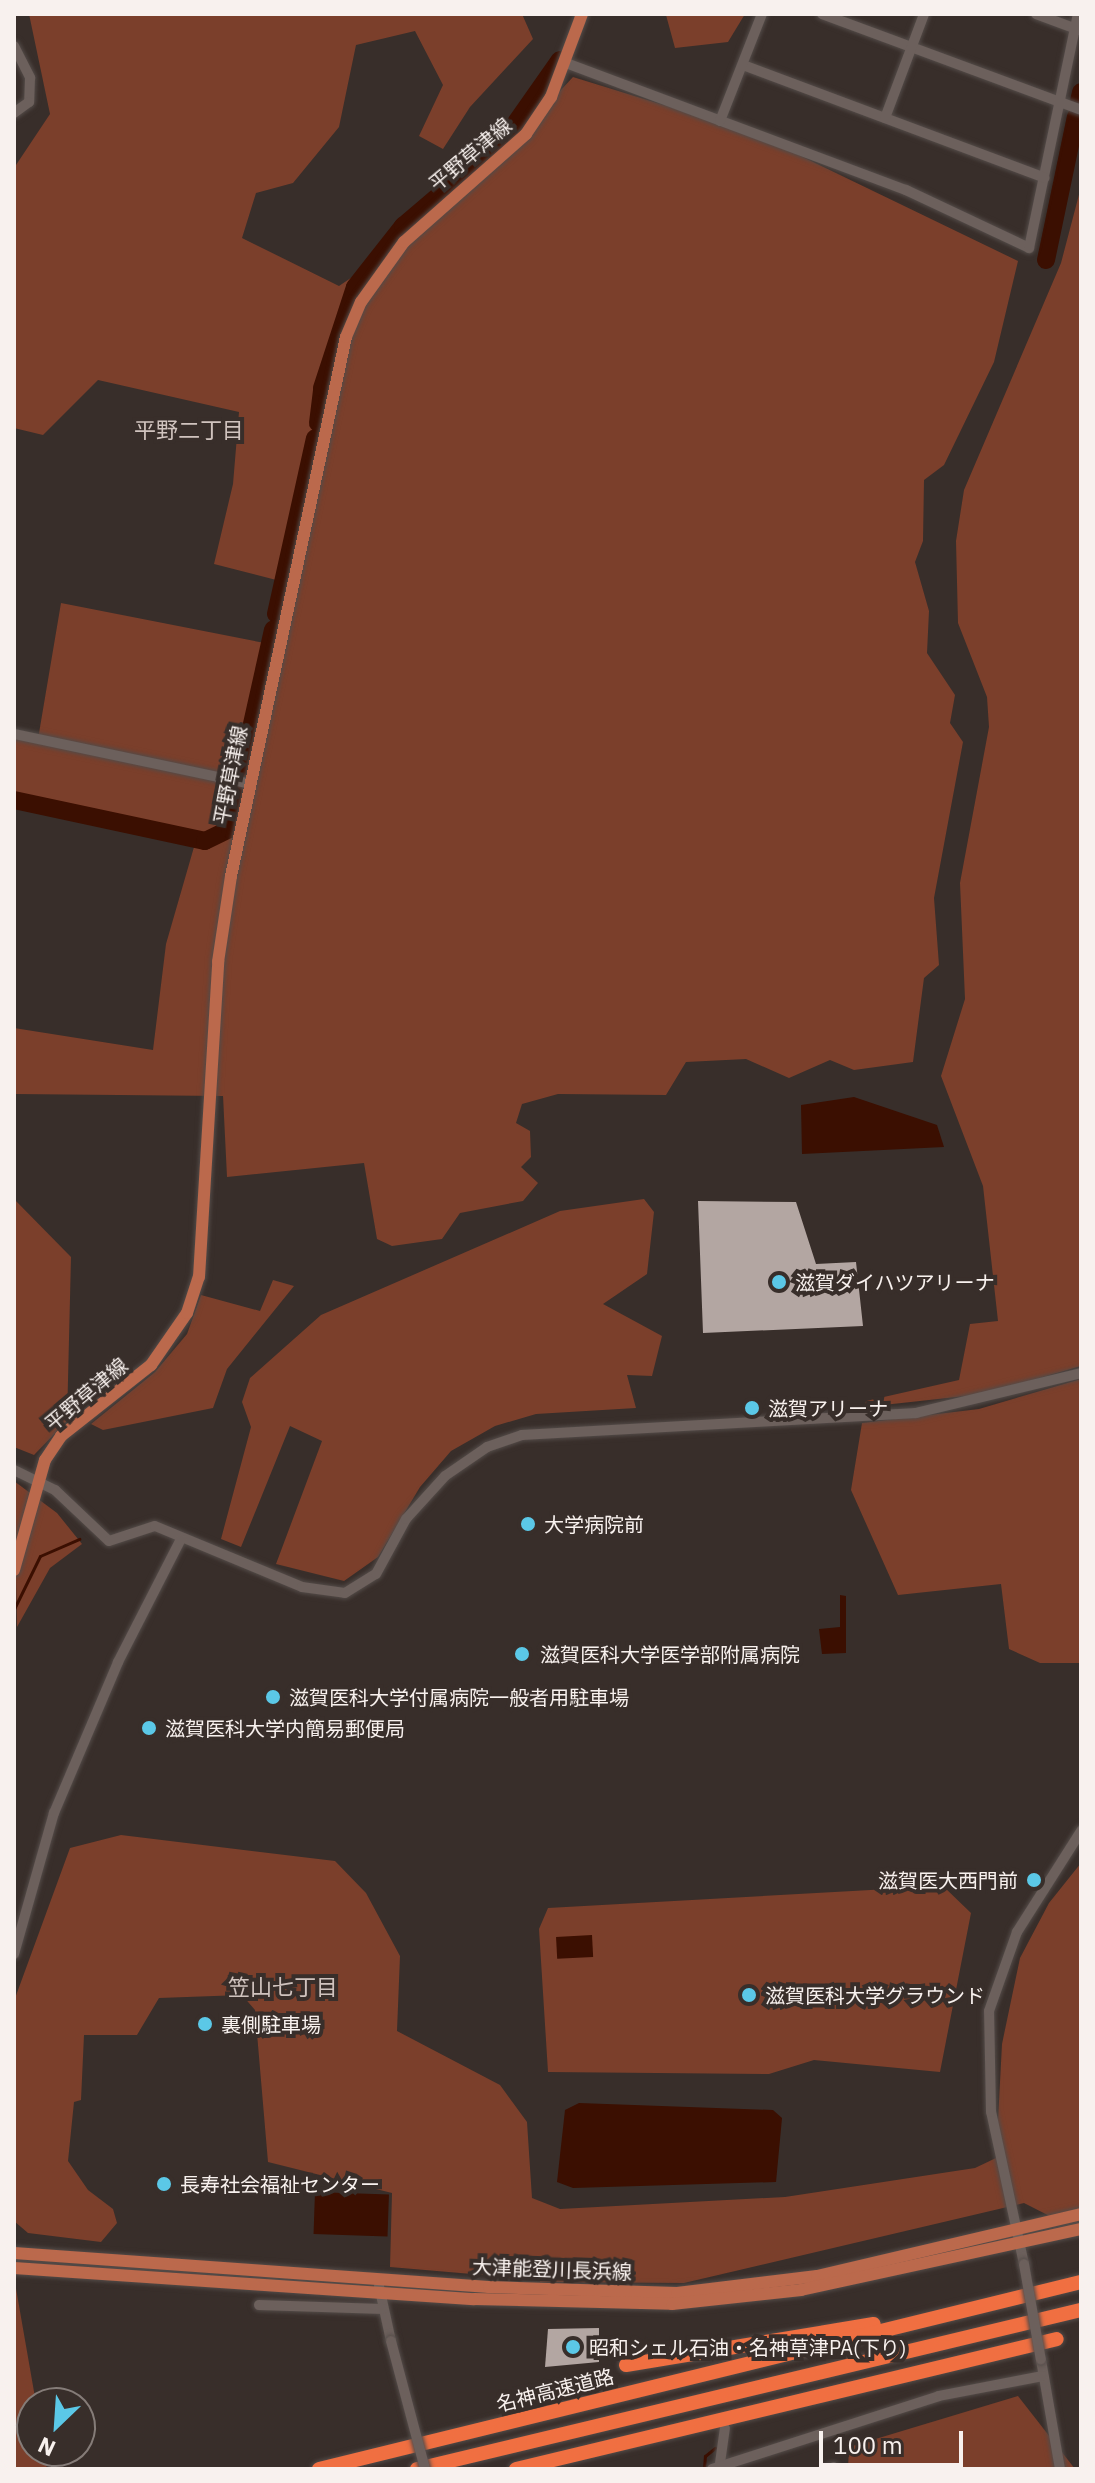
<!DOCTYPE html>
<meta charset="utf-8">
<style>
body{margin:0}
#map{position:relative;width:1095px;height:2483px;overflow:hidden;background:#382e2a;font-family:"IBM Plex Sans","Noto Sans JP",sans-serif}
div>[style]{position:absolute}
.green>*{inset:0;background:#7b3f2b}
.water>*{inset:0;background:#3b0f01;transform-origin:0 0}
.stream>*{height:3px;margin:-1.5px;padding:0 1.5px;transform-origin:1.5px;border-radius:1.5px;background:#3b0f01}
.river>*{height:18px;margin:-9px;padding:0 9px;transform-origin:9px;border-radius:9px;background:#3b0f01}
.building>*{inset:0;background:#b3a6a2}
.roads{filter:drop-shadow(0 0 2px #534b48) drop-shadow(0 0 2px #534b48)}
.minor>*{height:10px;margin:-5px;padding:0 5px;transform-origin:5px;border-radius:5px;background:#6c605c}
.major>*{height:12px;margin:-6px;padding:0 6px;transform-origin:6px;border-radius:6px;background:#bb694c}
.highway>*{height:14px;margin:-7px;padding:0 7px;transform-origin:7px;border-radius:7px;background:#f06f41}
.bridges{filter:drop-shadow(0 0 2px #534b48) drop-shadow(0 0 2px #534b48)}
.minor-bridge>*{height:10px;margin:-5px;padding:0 5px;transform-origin:5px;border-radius:5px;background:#6c605c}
.dots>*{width:22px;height:22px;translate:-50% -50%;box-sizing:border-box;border:4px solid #382e2a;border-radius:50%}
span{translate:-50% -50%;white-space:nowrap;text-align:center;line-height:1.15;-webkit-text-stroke:8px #382e2a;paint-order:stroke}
.street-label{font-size:20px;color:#f8f1ee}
.poi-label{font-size:20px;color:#f8f1ee}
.left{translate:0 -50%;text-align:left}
.right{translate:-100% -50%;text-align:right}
.neighbourhood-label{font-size:22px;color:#d0c3be}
.frame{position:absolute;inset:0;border:16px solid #f8f1ee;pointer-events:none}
.north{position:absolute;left:16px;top:2387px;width:80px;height:80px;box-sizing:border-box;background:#382e2a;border:2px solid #857c78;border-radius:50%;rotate:205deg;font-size:22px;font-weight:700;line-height:32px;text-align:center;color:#f8f1ee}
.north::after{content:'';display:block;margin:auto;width:28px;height:36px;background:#5bc8e7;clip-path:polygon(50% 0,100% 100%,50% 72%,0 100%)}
.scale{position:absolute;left:819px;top:2431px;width:144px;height:36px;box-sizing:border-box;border:4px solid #f8f1ee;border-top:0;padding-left:10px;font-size:24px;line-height:28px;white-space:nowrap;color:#f8f1ee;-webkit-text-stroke:6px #382e2a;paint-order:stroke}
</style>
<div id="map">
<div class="green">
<div style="clip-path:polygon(29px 14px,522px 14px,533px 39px,470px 107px,443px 149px,419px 136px,443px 85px,415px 31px,356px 45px,339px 127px,293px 183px,256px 193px,242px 238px,339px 286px,404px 242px,477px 180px,573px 77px,751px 132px,1018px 261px,994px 362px,944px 465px,924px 480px,923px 541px,915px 562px,929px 611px,927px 653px,955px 695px,950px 723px,963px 742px,934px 898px,939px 965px,924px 978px,913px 1062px,854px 1070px,830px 1060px,789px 1078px,746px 1059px,686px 1062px,666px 1095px,558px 1094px,522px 1104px,516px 1123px,530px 1131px,531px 1157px,521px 1167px,538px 1183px,523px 1201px,460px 1213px,442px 1239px,392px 1246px,377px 1239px,364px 1163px,227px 1177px,223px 1096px,14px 1094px,14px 1028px,153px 1050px,166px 944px,194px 847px,14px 807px,14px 734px,38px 739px,61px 603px,275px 645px,288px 583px,214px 564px,233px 484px,239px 412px,98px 380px,43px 435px,14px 428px,14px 168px,50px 114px)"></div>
<div style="clip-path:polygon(745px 14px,728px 42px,675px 48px,666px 15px)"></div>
<div style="clip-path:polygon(1081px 187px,1081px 1366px,984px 1394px,865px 1407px,866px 1401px,959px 1380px,970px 1324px,998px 1321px,983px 1186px,941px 1076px,965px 999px,960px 883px,989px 727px,987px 697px,958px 623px,956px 541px,964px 490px,1061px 263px)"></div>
<div style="clip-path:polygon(14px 1199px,71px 1257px,67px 1421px,34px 1455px,14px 1447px)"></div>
<div style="clip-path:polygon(644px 1199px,654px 1212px,647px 1274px,603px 1304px,662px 1336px,652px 1376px,627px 1375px,636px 1408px,536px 1414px,495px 1426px,451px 1451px,420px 1487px,378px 1557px,344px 1581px,276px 1564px,322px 1441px,290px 1426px,241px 1547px,221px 1539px,251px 1427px,242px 1402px,250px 1378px,321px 1315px,560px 1211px)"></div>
<div style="clip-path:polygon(273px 1280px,294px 1286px,227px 1369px,213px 1408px,103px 1430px,91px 1424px,155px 1372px,187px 1334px,201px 1295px,260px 1311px)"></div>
<div style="clip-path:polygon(1081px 1379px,1081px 1663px,1040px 1663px,1009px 1649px,1001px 1584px,898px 1595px,851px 1490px,862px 1423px,979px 1409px)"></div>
<div style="clip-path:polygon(14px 1481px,57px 1513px,82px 1544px,50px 1568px,17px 1627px)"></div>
<div style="clip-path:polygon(121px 1835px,335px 1861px,366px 1893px,400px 1956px,397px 2031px,500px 2085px,527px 2122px,532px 2198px,560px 2209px,785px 2197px,975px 2168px,996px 2158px,1002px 2044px,1020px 1958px,1049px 1903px,1081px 1863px,1081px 2232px,1024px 2203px,684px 2283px,540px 2282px,537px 2266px,529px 2279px,390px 2267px,392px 2193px,268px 2162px,255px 2010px,242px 1995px,159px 1998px,137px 2035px,84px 2035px,81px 2100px,74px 2102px,68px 2161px,88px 2190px,113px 2209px,117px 2223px,101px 2242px,28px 2233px,14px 2221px,14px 2001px,70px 1848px)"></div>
<div style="clip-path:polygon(943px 1886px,971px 1913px,940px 2072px,814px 2060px,769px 2074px,548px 2072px,539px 1929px,548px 1908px)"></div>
<div style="clip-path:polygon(14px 2277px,36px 2403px,32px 2451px,44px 2451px,47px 2469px,14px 2469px)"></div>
<div style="clip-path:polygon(1018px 2396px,1075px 2469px,848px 2469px,849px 2447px)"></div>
</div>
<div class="water">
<div style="clip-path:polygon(854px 1097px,937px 1125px,944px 1147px,802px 1154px,801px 1105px)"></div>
<div style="clip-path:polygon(840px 1595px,846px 1596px,846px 1653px,822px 1654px,819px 1629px,840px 1627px)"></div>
<div style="left:592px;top:1935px;width:22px;height:36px;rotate:87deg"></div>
<div style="clip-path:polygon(579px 2103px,773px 2110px,782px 2118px,776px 2182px,573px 2188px,557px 2182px,565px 2110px)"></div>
<div style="left:315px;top:2192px;width:74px;height:42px;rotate:2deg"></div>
</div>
<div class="stream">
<div style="left:14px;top:1609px;width:59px;rotate:-63.9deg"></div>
<div style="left:40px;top:1556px;width:43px;rotate:-23.6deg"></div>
<div style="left:704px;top:2469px;width:13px;rotate:-86deg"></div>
<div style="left:705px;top:2456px;width:13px;rotate:-39deg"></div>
</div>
<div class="river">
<div style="left:1079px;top:101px;width:9px;rotate:-77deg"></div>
<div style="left:1046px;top:260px;width:146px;rotate:-78.2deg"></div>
<div style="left:318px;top:423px;width:35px;rotate:-83deg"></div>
<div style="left:322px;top:388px;width:106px;rotate:-71.9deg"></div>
<div style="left:355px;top:287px;width:78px;rotate:-51.8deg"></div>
<div style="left:403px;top:226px;width:131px;rotate:-40.4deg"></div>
<div style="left:503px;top:141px;width:99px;rotate:-54.9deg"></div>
<div style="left:276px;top:614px;width:180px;rotate:-77.5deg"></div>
<div style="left:241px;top:773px;width:147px;rotate:-77.4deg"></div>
<div style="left:14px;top:800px;width:195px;rotate:12.1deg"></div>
<div style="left:205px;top:841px;width:28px;rotate:-26deg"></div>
<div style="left:230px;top:829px;width:40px;rotate:-78deg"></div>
</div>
<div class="building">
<div style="clip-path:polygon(698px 1201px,796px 1202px,816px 1264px,856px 1262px,863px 1326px,703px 1333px)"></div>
<div style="clip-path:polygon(599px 2328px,599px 2362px,545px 2367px,548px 2329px)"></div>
</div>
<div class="roads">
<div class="minor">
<div style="left:822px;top:14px;width:276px;rotate:20.3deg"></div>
<div style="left:1036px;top:14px;width:46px;rotate:20.4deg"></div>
<div style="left:14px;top:46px;width:36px;rotate:63deg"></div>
<div style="left:30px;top:78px;width:24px;rotate:92deg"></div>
<div style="left:29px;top:102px;width:19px;rotate:144deg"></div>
<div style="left:566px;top:63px;width:363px;rotate:20.5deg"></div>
<div style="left:906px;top:190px;width:136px;rotate:25.2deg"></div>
<div style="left:1029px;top:248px;width:239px;rotate:-78.2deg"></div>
<div style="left:743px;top:65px;width:322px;rotate:20.5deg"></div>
<div style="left:885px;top:118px;width:111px;rotate:-69.4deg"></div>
<div style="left:720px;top:121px;width:115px;rotate:-68.6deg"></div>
<div style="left:14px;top:734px;width:238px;rotate:11.9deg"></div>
<div style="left:14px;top:1470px;width:46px;rotate:26deg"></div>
<div style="left:55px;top:1490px;width:74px;rotate:43.4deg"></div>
<div style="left:109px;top:1541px;width:48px;rotate:-18.1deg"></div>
<div style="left:155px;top:1526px;width:159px;rotate:22.5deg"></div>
<div style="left:302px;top:1587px;width:43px;rotate:7.9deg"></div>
<div style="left:345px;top:1593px;width:36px;rotate:-32deg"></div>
<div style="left:376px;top:1574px;width:63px;rotate:-61.4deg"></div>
<div style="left:406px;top:1519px;width:58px;rotate:-47.8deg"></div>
<div style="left:445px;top:1476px;width:51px;rotate:-34.6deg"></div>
<div style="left:487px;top:1447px;width:37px;rotate:-19deg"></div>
<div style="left:522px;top:1435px;width:395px;rotate:-3.2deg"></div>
<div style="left:916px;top:1413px;width:170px;rotate:-13.6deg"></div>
<div style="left:14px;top:1954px;width:147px;rotate:-74.2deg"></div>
<div style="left:54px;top:1813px;width:164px;rotate:-67deg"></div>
<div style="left:118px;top:1662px;width:138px;rotate:-62.9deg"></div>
<div style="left:1024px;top:2264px;width:156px;rotate:-102.2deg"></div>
<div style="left:991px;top:2112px;width:101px;rotate:-91.1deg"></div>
<div style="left:989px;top:2011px;width:84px;rotate:-70.5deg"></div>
<div style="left:1017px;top:1932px;width:120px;rotate:-57.6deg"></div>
<div style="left:379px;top:2286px;width:56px;rotate:77.7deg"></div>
<div style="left:259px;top:2305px;width:124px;rotate:1.8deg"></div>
<div style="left:1041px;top:2360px;width:111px;rotate:80.1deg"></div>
<div style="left:720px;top:2463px;width:35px;rotate:-82deg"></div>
<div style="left:712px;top:2469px;width:238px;rotate:-17.8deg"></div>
<div style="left:939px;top:2396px;width:106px;rotate:-10.9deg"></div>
<div style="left:828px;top:2469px;width:6px;rotate:-18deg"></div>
</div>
<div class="major">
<div style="left:14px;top:1570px;width:114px;rotate:-74.3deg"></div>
<div style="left:45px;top:1460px;width:29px;rotate:-56deg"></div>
<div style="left:61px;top:1436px;width:115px;rotate:-38.3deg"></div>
<div style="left:151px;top:1365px;width:63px;rotate:-55.3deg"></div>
<div style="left:187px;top:1313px;width:38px;rotate:-72deg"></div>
<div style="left:199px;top:1277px;width:316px;rotate:-86.5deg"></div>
<div style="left:218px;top:962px;width:87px;rotate:-81.4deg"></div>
<div style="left:231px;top:876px;width:551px;rotate:-77.96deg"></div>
<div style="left:346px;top:337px;width:38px;rotate:-67deg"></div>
<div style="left:361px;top:302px;width:74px;rotate:-54.4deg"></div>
<div style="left:404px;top:242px;width:163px;rotate:-41.5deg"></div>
<div style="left:526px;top:134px;width:45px;rotate:-56deg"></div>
<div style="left:551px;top:97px;width:89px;rotate:-69.5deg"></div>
<div style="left:14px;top:2253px;width:476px;rotate:4.1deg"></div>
<div style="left:489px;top:2287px;width:188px;rotate:1.8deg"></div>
<div style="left:677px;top:2293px;width:141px;rotate:-6.9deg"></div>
<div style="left:817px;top:2276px;width:271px;rotate:-13.2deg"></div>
<div style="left:14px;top:2268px;width:461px;rotate:3.9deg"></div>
<div style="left:474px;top:2299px;width:198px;rotate:1.4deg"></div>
<div style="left:672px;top:2304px;width:130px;rotate:-6.2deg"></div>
<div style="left:801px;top:2290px;width:287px;rotate:-12.3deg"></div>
</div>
<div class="highway">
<div style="left:626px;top:2365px;width:251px;rotate:-9.4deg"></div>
<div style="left:319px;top:2469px;width:785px;rotate:-13.79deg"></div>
<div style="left:417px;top:2469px;width:683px;rotate:-13.47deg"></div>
<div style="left:516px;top:2469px;width:556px;rotate:-13.51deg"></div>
</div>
</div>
<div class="bridges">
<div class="minor-bridge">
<div style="left:1024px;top:2264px;width:97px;rotate:80deg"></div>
<div style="left:391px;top:2341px;width:132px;rotate:75.1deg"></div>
</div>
</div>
<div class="dots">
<div style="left:779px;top:1282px;background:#5bc8e7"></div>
<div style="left:752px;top:1408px;background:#5bc8e7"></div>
<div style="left:528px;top:1524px;background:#5bc8e7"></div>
<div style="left:522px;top:1654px;background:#5bc8e7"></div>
<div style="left:273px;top:1697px;background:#5bc8e7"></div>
<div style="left:149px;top:1728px;background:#5bc8e7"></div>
<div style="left:1034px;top:1880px;background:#5bc8e7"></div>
<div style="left:749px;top:1995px;background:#5bc8e7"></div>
<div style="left:205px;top:2024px;background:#5bc8e7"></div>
<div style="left:164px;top:2184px;background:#5bc8e7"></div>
<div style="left:573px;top:2347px;background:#5bc8e7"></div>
</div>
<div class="street-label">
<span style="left:470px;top:154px;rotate:-40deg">平野草津線</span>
<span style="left:230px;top:775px;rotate:-79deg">平野草津線</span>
<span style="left:86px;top:1394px;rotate:-40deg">平野草津線</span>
<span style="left:552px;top:2269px;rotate:2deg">大津能登川長浜線</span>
<span style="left:555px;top:2390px;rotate:-14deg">名神高速道路</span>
</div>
<div class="poi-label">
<span class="left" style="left:795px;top:1282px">滋賀ダイハツアリーナ</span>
<span class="left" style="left:768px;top:1408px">滋賀アリーナ</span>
<span class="left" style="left:544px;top:1524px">大学病院前</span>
<span class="left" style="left:540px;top:1654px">滋賀医科大学医学部附属病院</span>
<span class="left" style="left:289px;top:1697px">滋賀医科大学付属病院一般者用駐車場</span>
<span class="left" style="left:165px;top:1728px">滋賀医科大学内簡易郵便局</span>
<span class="right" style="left:1018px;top:1880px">滋賀医大西門前</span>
<span class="left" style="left:765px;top:1995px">滋賀医科大学グラウンド</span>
<span class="left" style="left:221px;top:2024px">裏側駐車場</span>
<span class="left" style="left:180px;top:2184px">長寿社会福祉センター</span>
<span class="left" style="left:589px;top:2347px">昭和シェル石油・名神草津PA(下り)</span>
</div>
<div class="neighbourhood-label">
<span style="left:189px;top:430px">平野二丁目</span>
<span style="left:283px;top:1987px">笠山七丁目</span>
</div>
<div class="frame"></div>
<div class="north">N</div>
<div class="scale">100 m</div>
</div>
